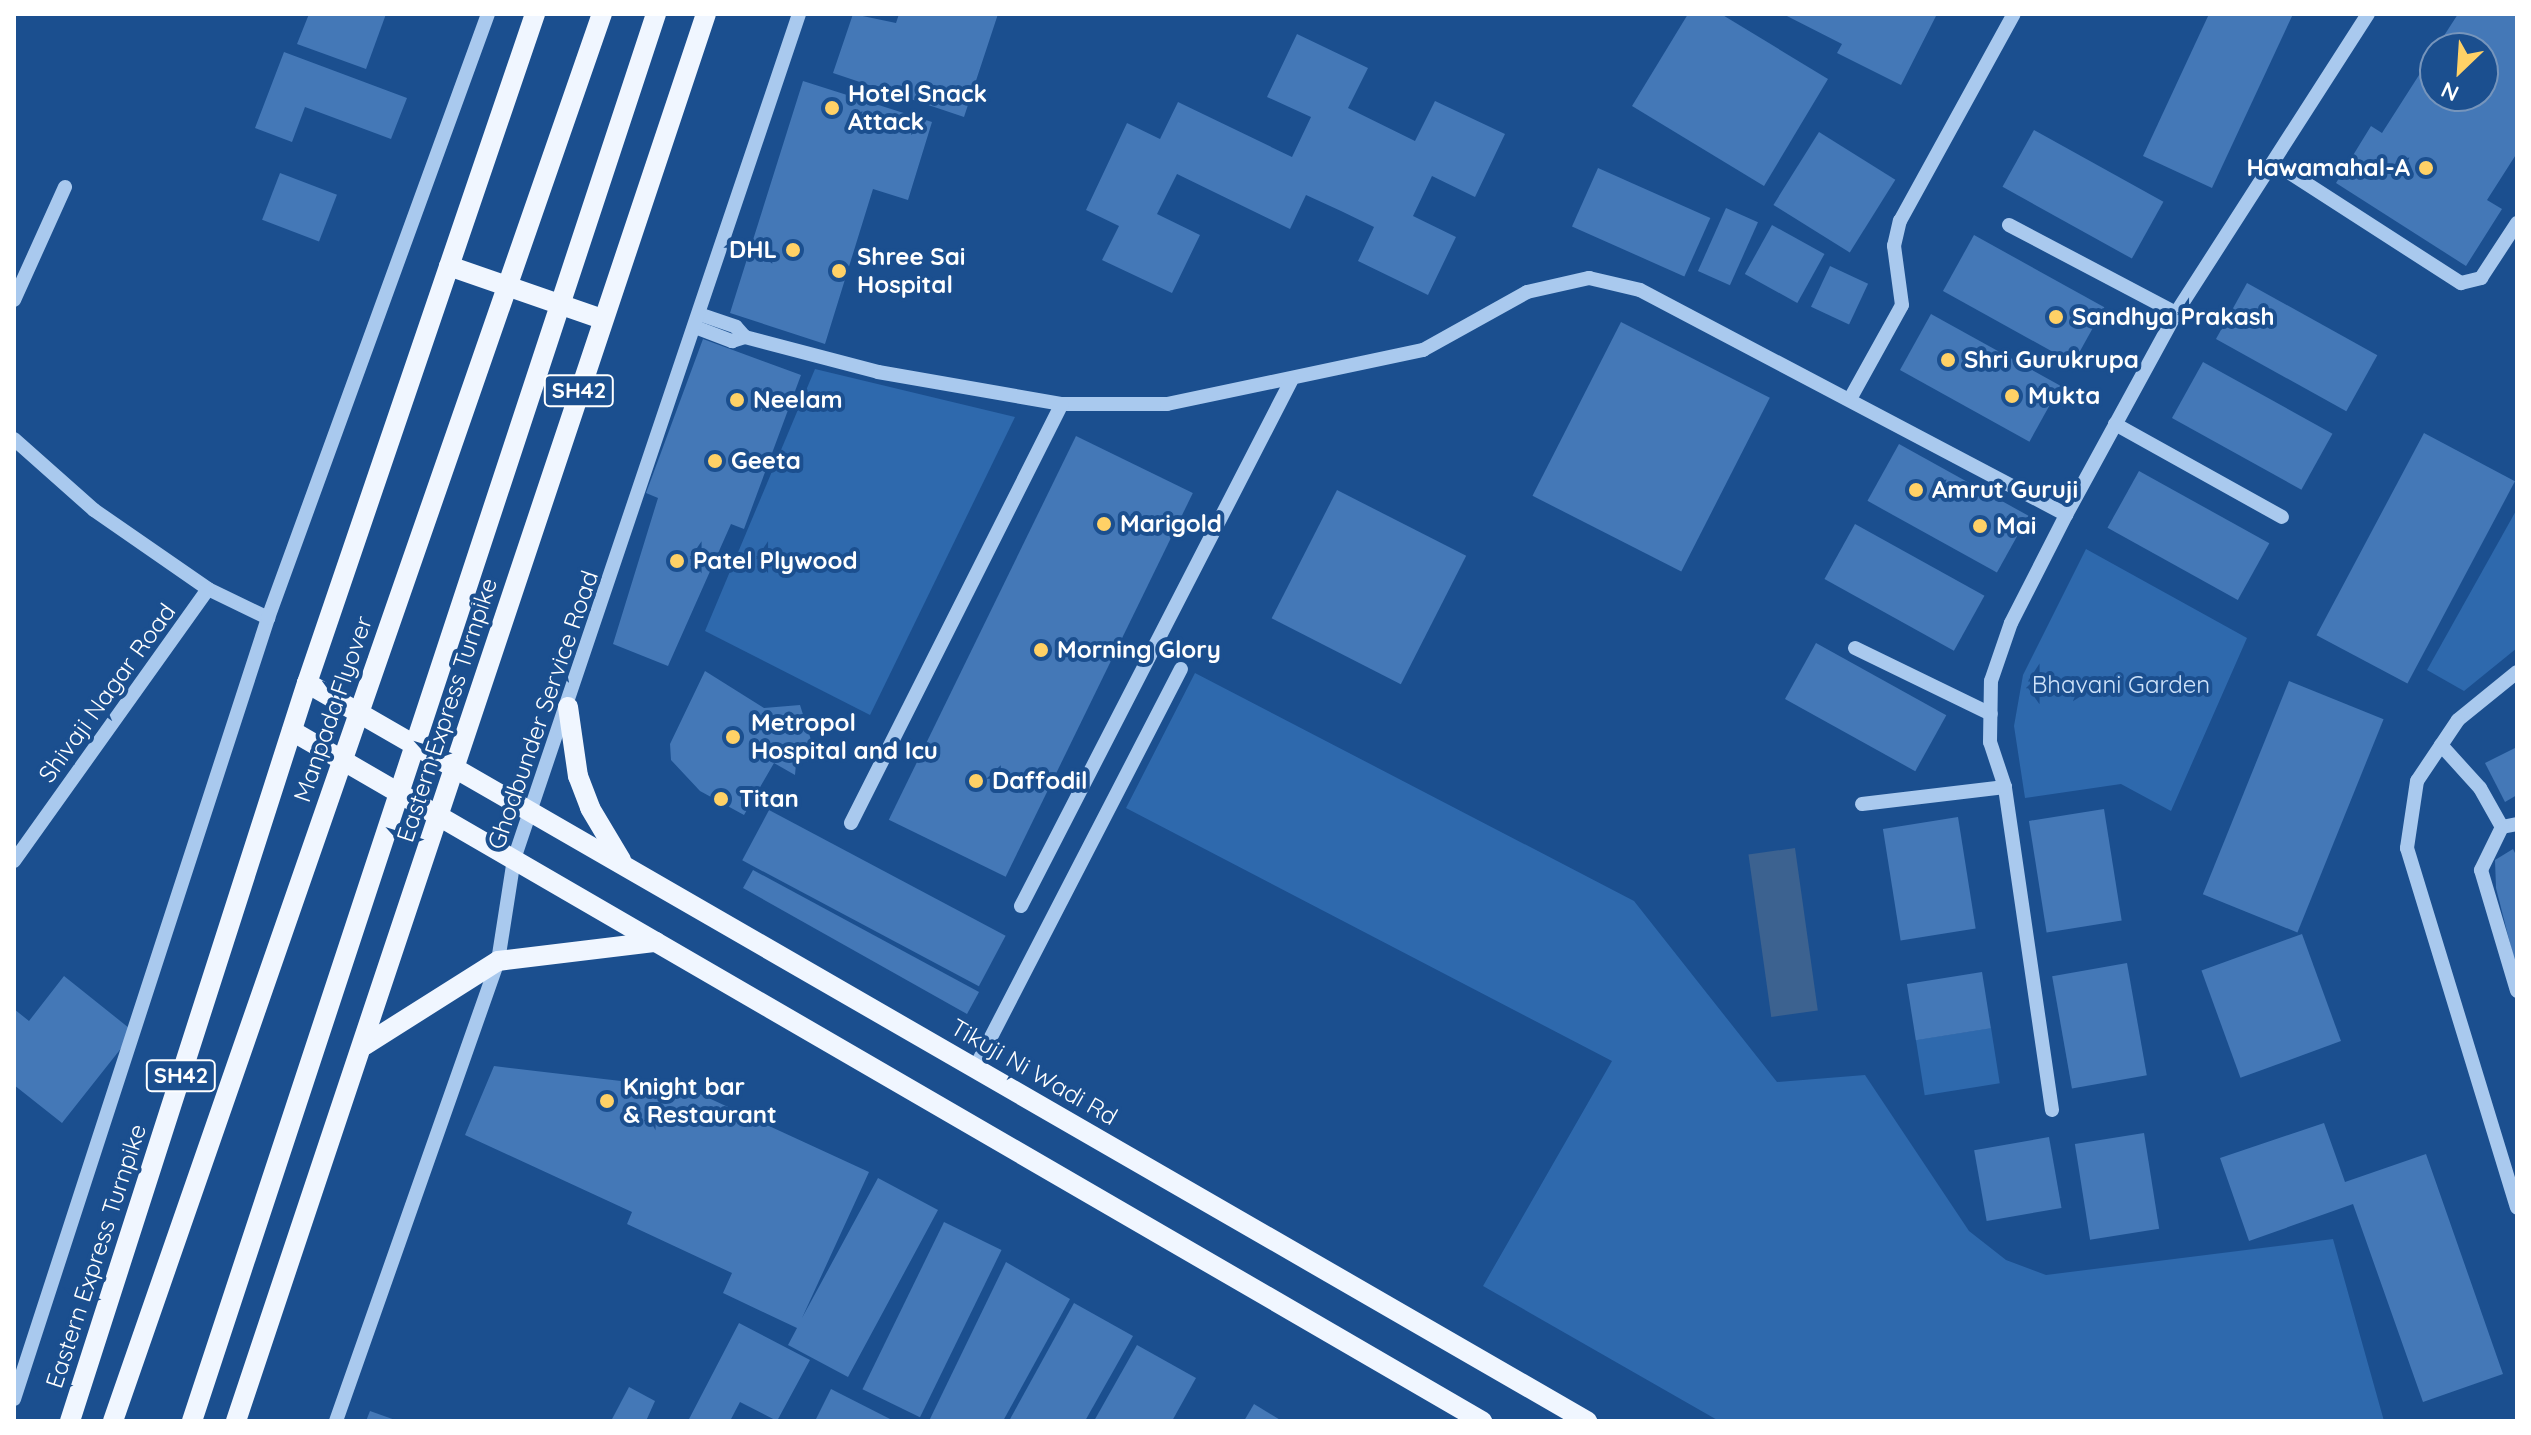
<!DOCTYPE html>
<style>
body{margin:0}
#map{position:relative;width:2531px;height:1435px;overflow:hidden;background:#1b4f8f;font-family:Quicksand,sans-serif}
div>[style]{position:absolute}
.green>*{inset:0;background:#2e69ad;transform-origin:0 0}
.water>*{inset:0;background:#3c6290;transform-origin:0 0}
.building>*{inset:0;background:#4478b7;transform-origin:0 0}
.minor>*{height:14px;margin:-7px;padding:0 7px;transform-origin:7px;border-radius:7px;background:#a9c9ee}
.major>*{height:20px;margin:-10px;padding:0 10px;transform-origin:10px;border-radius:10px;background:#f0f6ff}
.dots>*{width:22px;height:22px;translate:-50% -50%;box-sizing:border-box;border:4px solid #1b4f8f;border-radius:50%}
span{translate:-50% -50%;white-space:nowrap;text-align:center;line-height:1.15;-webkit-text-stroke:8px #1b4f8f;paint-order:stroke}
.shield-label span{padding:2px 6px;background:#1b4f8f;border:2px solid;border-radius:6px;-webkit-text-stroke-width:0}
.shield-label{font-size:22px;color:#fff;font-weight:700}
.poi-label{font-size:24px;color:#fff;font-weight:700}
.left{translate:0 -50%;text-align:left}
.right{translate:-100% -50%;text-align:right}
.park-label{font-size:24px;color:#cfe3fa}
.street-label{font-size:24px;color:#fff}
.frame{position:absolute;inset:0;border:16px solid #fff;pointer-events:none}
.north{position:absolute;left:2419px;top:32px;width:80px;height:80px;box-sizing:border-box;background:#1b4f8f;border:2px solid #7695bc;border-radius:50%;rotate:205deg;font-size:22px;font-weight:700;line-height:32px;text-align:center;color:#fff}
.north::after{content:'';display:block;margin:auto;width:28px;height:36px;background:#ffd166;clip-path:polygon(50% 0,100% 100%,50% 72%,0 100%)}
</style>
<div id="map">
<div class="green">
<div style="clip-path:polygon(815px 369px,1015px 417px,870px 715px,705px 631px)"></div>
<div style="clip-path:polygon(2517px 509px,2517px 648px,2464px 691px,2427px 670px)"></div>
<div style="clip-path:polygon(2086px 549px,2247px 638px,2171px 811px,2121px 784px,2025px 798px,2014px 726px,2023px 675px)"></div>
<div style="clip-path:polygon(1195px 673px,1634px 901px,1777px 1082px,1865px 1075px,1969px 1231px,2006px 1260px,2046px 1275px,2333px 1239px,2384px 1421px,1719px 1421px,1483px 1286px,1612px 1061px,1126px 808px)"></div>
<div style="left:1991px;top:1028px;width:56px;height:76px;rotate:81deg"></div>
</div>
<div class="water">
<div style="left:1795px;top:848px;width:164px;height:47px;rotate:82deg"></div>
</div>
<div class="building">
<div style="clip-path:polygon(309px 14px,386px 14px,366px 69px,297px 44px)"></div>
<div style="clip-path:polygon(853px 14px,896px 23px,899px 14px,998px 14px,964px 117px,833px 73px)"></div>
<div style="clip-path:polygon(1688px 14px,1721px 14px,1828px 79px,1764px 186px,1632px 106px)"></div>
<div style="clip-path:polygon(1783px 14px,1937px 14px,1901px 85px,1837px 53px,1842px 44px)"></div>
<div style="clip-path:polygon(2209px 14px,2293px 14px,2212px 188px,2143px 156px)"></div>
<div style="clip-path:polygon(2458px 14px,2517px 14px,2517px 153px,2487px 200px,2502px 209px,2466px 266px,2336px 183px,2371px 126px,2382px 133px,2435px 50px,2435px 96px,2483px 96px,2483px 48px,2436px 48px)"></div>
<div style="clip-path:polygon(1297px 34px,1368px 68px,1348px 108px,1415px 141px,1435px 101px,1505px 134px,1475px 197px,1432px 176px,1413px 216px,1456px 237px,1428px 295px,1358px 261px,1374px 227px,1341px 211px,1306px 195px,1290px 229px,1177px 174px,1157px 214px,1200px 235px,1172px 293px,1102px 260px,1119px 226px,1086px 210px,1127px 123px,1160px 139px,1178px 102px,1292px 157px,1311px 117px,1267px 97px)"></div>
<div style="clip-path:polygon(284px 52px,407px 98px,391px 139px,305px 107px,292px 142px,255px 128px)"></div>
<div style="clip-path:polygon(803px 81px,932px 122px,908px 200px,873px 189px,825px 344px,730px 313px)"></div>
<div style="left:2034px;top:130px;width:148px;height:65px;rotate:29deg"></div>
<div style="left:1819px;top:132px;width:90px;height:86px;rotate:32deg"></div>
<div style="left:1598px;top:168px;width:123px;height:64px;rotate:24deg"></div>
<div style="left:280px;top:173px;width:61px;height:50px;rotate:21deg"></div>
<div style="left:1726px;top:208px;width:35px;height:69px;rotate:24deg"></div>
<div style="left:1772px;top:225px;width:60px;height:56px;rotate:29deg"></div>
<div style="left:1974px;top:235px;width:149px;height:64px;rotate:29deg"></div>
<div style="left:1830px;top:266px;width:42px;height:45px;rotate:25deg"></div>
<div style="left:2247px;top:283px;width:149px;height:64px;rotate:29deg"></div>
<div style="left:1931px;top:314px;width:148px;height:64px;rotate:29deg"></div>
<div style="left:1621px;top:322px;width:167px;height:195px;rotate:27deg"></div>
<div style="clip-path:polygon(703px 339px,801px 375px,744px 529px,731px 524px,668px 666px,613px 644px,658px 498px,646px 493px)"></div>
<div style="left:2203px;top:362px;width:148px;height:64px;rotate:29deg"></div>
<div style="left:2424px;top:433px;width:103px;height:229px;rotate:28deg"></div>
<div style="left:1076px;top:436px;width:130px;height:427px;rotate:26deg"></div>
<div style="left:1899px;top:444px;width:148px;height:65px;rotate:29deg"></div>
<div style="left:2139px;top:471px;width:149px;height:65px;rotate:29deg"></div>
<div style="left:1337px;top:490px;width:145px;height:144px;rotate:27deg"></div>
<div style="left:1855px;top:524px;width:148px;height:63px;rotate:29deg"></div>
<div style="left:1816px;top:643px;width:149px;height:64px;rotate:29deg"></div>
<div style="clip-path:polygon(705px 671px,764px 708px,800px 705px,817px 759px,796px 764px,795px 775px,774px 763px,744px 815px,700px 791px,671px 760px,670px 744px)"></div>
<div style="left:2289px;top:681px;width:102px;height:230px;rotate:22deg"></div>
<div style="clip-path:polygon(2517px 747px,2517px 795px,2505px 802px,2485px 763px)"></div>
<div style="left:2104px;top:809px;width:113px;height:76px;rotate:81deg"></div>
<div style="left:769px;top:810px;width:268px;height:57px;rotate:28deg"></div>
<div style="left:1958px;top:817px;width:113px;height:76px;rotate:81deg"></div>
<div style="clip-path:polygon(2513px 849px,2517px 857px,2516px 967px,2496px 888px,2495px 860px)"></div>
<div style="clip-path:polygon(753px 870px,979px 992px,967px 1014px,743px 888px)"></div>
<div style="left:2302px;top:934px;width:114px;height:107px;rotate:70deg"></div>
<div style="left:2127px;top:963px;width:114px;height:76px;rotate:80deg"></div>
<div style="left:1982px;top:972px;width:57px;height:76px;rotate:81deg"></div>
<div style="clip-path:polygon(64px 976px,134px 1032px,62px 1123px,14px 1085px,14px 1009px,29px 1021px)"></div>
<div style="clip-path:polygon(494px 1066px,689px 1089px,869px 1172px,802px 1318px,878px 1178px,938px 1210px,848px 1377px,788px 1345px,797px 1328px,723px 1293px,732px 1273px,627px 1224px,632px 1212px,465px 1135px)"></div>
<div style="clip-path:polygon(2324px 1123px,2345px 1182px,2426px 1154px,2503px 1374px,2423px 1402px,2353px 1204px,2249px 1241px,2220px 1158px)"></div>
<div style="left:2144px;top:1133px;width:97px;height:70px;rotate:81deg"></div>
<div style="left:2049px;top:1137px;width:72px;height:76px;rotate:80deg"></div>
<div style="left:944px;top:1222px;width:64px;height:186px;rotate:26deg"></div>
<div style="clip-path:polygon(1006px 1262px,1070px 1299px,1003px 1421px,929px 1421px)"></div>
<div style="clip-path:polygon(1074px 1303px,1133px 1336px,1085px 1421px,1009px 1421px)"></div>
<div style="clip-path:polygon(739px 1323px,810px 1360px,777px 1421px,740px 1402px,730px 1421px,688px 1421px)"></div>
<div style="clip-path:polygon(1137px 1345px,1196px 1378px,1172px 1421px,1094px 1421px)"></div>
<div style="clip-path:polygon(629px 1387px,655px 1401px,646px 1421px,611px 1421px)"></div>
<div style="clip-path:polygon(831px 1389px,894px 1421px,815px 1421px)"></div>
<div style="clip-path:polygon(1254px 1404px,1282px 1421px,1244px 1421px)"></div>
<div style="clip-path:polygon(370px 1411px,398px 1421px,366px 1421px)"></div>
</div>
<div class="minor">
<div style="left:2276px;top:164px;width:220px;rotate:32.8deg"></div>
<div style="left:2461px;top:283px;width:21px;rotate:-14deg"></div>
<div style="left:2481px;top:278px;width:66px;rotate:-56.8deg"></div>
<div style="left:2009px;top:225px;width:189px;rotate:27.8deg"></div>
<div style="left:14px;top:300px;width:124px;rotate:-65.7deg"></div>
<div style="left:699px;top:314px;width:39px;rotate:19deg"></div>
<div style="left:736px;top:327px;width:13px;rotate:48deg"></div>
<div style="left:695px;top:327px;width:40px;rotate:21deg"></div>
<div style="left:732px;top:341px;width:14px;rotate:-17deg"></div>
<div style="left:745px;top:337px;width:138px;rotate:14.7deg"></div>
<div style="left:878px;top:372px;width:187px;rotate:9.9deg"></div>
<div style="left:1062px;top:404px;width:105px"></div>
<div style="left:1167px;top:404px;width:262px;rotate:-11.9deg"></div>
<div style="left:1423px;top:350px;width:119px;rotate:-29.1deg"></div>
<div style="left:1527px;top:292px;width:64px;rotate:-12.7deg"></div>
<div style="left:1589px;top:278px;width:52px;rotate:13.2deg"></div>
<div style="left:1640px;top:290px;width:482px;rotate:27.8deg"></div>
<div style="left:2066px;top:515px;width:230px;rotate:-61.4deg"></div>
<div style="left:2176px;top:313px;width:355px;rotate:-57.3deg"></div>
<div style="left:1850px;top:399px;width:107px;rotate:-61deg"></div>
<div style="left:1902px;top:305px;width:60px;rotate:-97.7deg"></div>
<div style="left:1894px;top:246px;width:26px;rotate:-77deg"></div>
<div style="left:1900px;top:221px;width:236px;rotate:-61.2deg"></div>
<div style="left:2115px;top:424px;width:191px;rotate:29.1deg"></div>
<div style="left:14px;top:439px;width:107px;rotate:41.6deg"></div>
<div style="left:94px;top:510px;width:139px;rotate:34.7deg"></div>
<div style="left:208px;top:589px;width:67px;rotate:25.8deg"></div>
<div style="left:1855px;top:648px;width:151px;rotate:25.9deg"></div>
<div style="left:2517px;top:672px;width:76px;rotate:140.9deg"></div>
<div style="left:2458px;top:720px;width:73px;rotate:123.9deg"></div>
<div style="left:2417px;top:781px;width:68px;rotate:98.5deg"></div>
<div style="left:2407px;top:848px;width:376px;rotate:73deg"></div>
<div style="left:2441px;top:745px;width:58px;rotate:47.8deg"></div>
<div style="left:2480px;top:788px;width:45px;rotate:60.6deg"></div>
<div style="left:2502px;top:827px;width:15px;rotate:-11deg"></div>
<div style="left:1862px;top:804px;width:144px;rotate:-6.8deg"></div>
<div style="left:851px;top:823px;width:469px;rotate:-63.3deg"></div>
<div style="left:2502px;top:827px;width:48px;rotate:116deg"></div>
<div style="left:2481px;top:870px;width:126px;rotate:73.4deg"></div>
<div style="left:14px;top:861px;width:334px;rotate:-54.5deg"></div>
<div style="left:1021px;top:906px;width:590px;rotate:-62.78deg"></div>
<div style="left:975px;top:1068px;width:449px;rotate:-62.7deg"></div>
<div style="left:2052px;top:1110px;width:326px;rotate:-98.3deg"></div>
<div style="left:2005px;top:787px;width:47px;rotate:-108.4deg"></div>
<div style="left:1990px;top:742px;width:61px;rotate:-89.1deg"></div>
<div style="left:1991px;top:681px;width:61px;rotate:-71deg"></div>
<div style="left:2011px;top:623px;width:121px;rotate:-63deg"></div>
<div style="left:14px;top:1399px;width:821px;rotate:-71.98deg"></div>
<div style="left:268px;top:618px;width:643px;rotate:-69.99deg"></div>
<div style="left:336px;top:1421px;width:488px;rotate:-70.6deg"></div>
<div style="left:498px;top:961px;width:103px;rotate:-81.1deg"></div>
<div style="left:514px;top:859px;width:892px;rotate:-71.36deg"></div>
</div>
<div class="major">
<div style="left:449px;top:266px;width:162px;rotate:19.1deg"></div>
<div style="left:307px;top:683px;width:1478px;rotate:29.97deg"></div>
<div style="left:568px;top:707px;width:70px;rotate:81.8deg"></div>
<div style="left:578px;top:776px;width:34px;rotate:69deg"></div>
<div style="left:590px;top:808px;width:61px;rotate:59.2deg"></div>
<div style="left:292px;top:731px;width:1376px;rotate:30.11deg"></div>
<div style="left:365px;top:1045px;width:157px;rotate:-32.3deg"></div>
<div style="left:498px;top:961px;width:159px;rotate:-6.9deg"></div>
<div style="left:70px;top:1421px;width:775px;rotate:-72.2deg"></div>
<div style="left:307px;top:683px;width:707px;rotate:-71.18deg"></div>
<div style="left:113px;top:1421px;width:1490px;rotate:-70.84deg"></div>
<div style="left:192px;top:1421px;width:1482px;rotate:-71.75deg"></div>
<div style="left:236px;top:1421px;width:1483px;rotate:-71.53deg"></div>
</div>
<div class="dots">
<div style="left:832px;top:108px;background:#ffd166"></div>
<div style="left:2426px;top:168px;background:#ffd166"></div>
<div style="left:793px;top:250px;background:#ffd166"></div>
<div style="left:839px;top:271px;background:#ffd166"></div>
<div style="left:2056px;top:317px;background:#ffd166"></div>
<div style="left:1948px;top:360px;background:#ffd166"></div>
<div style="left:2012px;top:396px;background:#ffd166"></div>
<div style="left:737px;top:400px;background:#ffd166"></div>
<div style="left:715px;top:461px;background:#ffd166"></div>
<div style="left:1916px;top:490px;background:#ffd166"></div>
<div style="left:1104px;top:524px;background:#ffd166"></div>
<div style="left:1980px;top:526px;background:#ffd166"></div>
<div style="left:677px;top:561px;background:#ffd166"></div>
<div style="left:1041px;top:650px;background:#ffd166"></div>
<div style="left:733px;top:737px;background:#ffd166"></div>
<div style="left:976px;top:781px;background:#ffd166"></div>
<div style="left:721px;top:799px;background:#ffd166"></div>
<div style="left:607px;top:1101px;background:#ffd166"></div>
</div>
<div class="shield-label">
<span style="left:579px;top:391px">SH42</span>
<span style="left:181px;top:1076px">SH42</span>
</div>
<div class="poi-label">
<span class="left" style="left:848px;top:108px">Hotel Snack<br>Attack</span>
<span class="right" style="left:2410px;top:168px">Hawamahal-A</span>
<span class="right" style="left:777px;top:250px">DHL</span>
<span class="left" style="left:857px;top:271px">Shree Sai<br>Hospital</span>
<span class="left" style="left:2072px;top:317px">Sandhya Prakash</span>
<span class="left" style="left:1964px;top:360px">Shri Gurukrupa</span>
<span class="left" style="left:2028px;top:396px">Mukta</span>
<span class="left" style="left:753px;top:400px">Neelam</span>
<span class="left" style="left:731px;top:461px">Geeta</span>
<span class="left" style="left:1932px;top:490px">Amrut Guruji</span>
<span class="left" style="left:1120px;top:524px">Marigold</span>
<span class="left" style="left:1996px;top:526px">Mai</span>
<span class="left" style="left:693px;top:561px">Patel Plywood</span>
<span class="left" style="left:1057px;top:650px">Morning Glory</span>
<span class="left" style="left:751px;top:737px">Metropol<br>Hospital and Icu</span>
<span class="left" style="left:992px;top:781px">Daffodil</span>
<span class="left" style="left:739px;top:799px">Titan</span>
<span class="left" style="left:623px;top:1101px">Knight bar<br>&amp; Restaurant</span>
</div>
<div class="park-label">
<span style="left:2121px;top:685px">Bhavani Garden</span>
</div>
<div class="street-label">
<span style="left:107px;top:693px;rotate:-54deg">Shivaji Nagar Road</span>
<span style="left:333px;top:709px;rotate:-71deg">Manpada Flyover</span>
<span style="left:447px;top:710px;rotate:-72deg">Eastern Express Turnpike</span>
<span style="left:543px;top:710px;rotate:-71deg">Ghodbunder Service Road</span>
<span style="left:1034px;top:1072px;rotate:30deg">Tikuji Ni Wadi Rd</span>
<span style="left:96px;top:1256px;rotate:-72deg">Eastern Express Turnpike</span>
</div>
<div class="frame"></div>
<div class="north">N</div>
</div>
